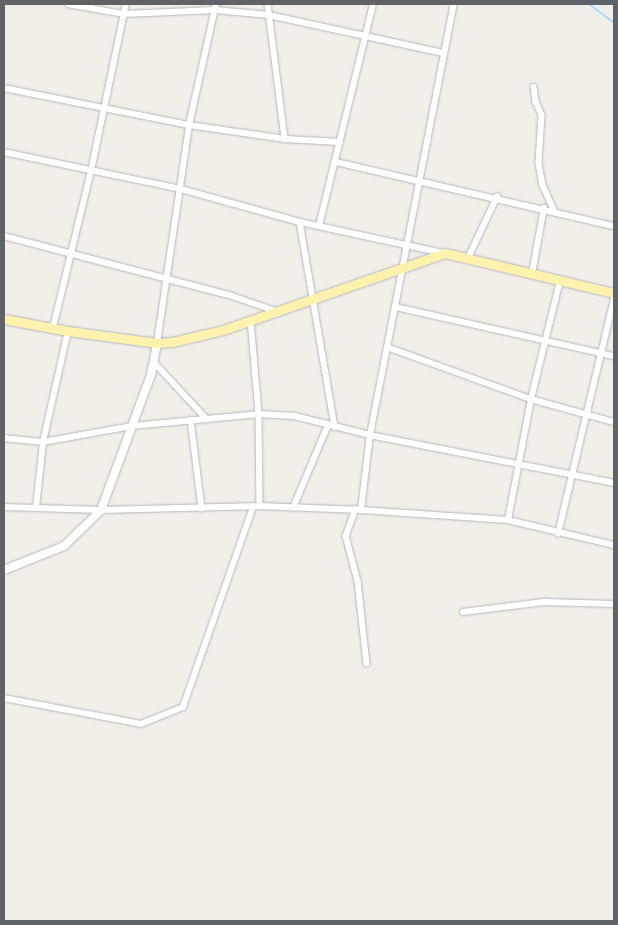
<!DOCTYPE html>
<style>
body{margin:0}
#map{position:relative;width:618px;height:925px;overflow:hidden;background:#f1efe8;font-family:Quicksand,sans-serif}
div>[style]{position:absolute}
.stream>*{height:2px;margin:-1px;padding:0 1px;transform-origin:1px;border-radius:1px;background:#aadaff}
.roads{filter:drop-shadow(0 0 1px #b5b8bc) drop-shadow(0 0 1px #b5b8bc)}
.street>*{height:5.5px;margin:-2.75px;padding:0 2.75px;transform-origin:2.75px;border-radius:2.75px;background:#fff}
.secondary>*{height:8px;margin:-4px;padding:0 4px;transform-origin:4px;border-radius:4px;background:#fff}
.primary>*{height:9px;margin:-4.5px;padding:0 4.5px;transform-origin:4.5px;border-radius:4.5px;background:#fff2af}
span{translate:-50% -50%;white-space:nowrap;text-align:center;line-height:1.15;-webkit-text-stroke:5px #fff;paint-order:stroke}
.frame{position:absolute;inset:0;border:5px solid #5f6368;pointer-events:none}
</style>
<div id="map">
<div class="stream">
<div style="left:589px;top:4px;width:31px;rotate:37deg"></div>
</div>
<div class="roads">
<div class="street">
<div style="left:68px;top:4px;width:57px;rotate:10.1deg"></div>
<div style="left:124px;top:14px;width:91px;rotate:-2.5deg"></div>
<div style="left:215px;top:10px;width:54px;rotate:5.3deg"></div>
<div style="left:269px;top:15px;width:178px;rotate:12.3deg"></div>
<div style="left:268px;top:4px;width:136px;rotate:82.8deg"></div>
<div style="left:534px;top:87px;width:15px;rotate:82deg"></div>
<div style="left:536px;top:102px;width:14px;rotate:65deg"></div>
<div style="left:542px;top:115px;width:48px;rotate:93.6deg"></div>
<div style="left:539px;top:163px;width:22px;rotate:80deg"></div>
<div style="left:543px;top:185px;width:27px;rotate:66deg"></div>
<div style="left:4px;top:88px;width:189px;rotate:11.3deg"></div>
<div style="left:189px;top:125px;width:97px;rotate:8.3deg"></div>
<div style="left:285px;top:139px;width:55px;rotate:3.1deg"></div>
<div style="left:4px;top:152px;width:181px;rotate:11.8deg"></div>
<div style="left:181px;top:189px;width:123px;rotate:15.5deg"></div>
<div style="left:300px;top:222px;width:146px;rotate:12.2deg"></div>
<div style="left:336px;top:162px;width:285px;rotate:13deg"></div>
<div style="left:300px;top:222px;width:208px;rotate:80.3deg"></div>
<div style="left:319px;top:226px;width:228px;rotate:-76.3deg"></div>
<div style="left:4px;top:236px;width:236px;rotate:14.7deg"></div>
<div style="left:232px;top:296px;width:46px;rotate:18.8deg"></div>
<div style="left:468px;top:258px;width:68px;rotate:-64.6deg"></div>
<div style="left:532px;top:274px;width:67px;rotate:-79.7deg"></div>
<div style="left:396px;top:307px;width:223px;rotate:12.7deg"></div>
<div style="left:251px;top:320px;width:94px;rotate:85.1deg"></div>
<div style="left:259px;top:414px;width:92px;rotate:89.4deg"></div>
<div style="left:53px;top:328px;width:162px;rotate:-76.4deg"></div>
<div style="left:91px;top:171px;width:171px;rotate:-78.2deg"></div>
<div style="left:157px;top:343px;width:220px;rotate:-81.6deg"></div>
<div style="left:189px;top:125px;width:124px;rotate:-77.4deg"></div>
<div style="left:387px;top:347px;width:153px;rotate:19.9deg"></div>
<div style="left:531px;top:399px;width:86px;rotate:15.5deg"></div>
<div style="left:154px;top:362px;width:78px;rotate:47.1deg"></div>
<div style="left:191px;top:420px;width:89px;rotate:82.9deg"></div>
<div style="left:4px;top:438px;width:39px;rotate:6deg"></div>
<div style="left:43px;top:442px;width:90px;rotate:-10.2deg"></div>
<div style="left:132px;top:426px;width:128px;rotate:-5.4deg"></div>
<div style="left:259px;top:414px;width:36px;rotate:3deg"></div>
<div style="left:295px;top:416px;width:77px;rotate:14.2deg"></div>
<div style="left:370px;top:435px;width:249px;rotate:11.1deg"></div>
<div style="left:4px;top:507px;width:97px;rotate:1.8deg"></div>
<div style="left:101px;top:510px;width:159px;rotate:-1.4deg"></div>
<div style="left:260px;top:506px;width:101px;rotate:2.3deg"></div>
<div style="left:361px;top:510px;width:147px;rotate:3.9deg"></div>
<div style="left:508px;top:520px;width:109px;rotate:13.3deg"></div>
<div style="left:36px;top:508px;width:66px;rotate:-83.9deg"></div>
<div style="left:43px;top:442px;width:114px;rotate:-77.3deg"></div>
<div style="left:293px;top:508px;width:90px;rotate:-67.1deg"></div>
<div style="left:356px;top:509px;width:29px;rotate:110deg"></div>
<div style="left:346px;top:536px;width:47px;rotate:75.1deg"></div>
<div style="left:358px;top:581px;width:83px;rotate:83.8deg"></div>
<div style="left:361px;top:510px;width:76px;rotate:-83.2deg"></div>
<div style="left:370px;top:435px;width:439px;rotate:-79deg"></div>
<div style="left:508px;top:520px;width:123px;rotate:-79.2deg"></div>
<div style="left:531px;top:399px;width:122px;rotate:-76.2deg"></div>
<div style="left:558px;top:534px;width:242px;rotate:-76.6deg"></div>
<div style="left:463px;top:612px;width:83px;rotate:-7deg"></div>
<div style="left:545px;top:602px;width:69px;rotate:1.7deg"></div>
<div style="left:4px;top:698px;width:139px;rotate:10.7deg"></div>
<div style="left:141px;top:724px;width:45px;rotate:-22deg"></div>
<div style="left:183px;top:707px;width:212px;rotate:-70.7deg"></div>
</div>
<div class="secondary">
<div style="left:4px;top:570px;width:65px;rotate:-21.8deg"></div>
<div style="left:64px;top:546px;width:52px;rotate:-44.2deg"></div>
<div style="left:101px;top:510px;width:144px;rotate:-69.7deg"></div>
<div style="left:151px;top:375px;width:33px;rotate:-79deg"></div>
</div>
<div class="primary">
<div style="left:4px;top:319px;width:65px;rotate:10.6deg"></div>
<div style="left:68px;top:331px;width:90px;rotate:7.7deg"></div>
<div style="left:157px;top:343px;width:15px;rotate:-4deg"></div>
<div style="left:172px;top:342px;width:52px;rotate:-13.2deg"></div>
<div style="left:223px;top:330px;width:235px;rotate:-19.1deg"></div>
<div style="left:445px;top:253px;width:174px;rotate:13.3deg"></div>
</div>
</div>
<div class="frame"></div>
</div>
